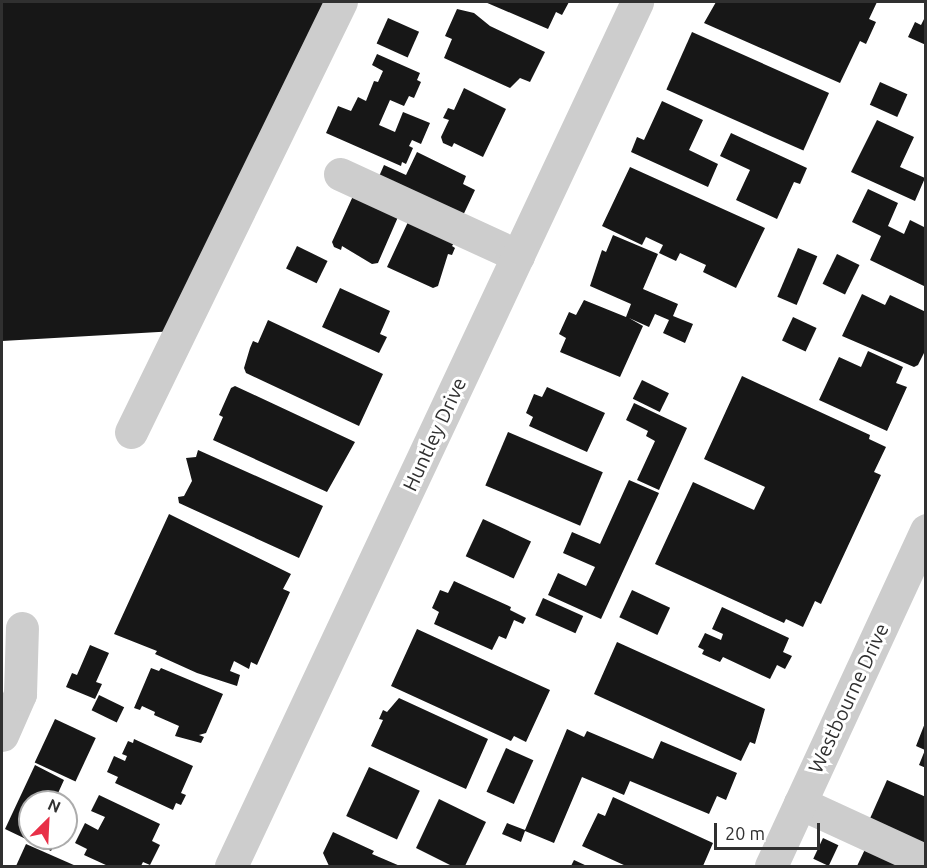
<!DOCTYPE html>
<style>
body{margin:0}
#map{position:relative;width:927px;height:868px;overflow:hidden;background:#fff;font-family:Ubuntu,sans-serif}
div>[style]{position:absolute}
.building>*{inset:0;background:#171717;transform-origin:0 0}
.minor>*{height:33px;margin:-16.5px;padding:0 16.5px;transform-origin:16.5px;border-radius:16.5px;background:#cdcdcd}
span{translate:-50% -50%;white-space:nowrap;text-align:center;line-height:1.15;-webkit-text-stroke:6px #fff;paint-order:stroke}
.street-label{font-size:20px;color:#303030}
.frame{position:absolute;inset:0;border:3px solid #303030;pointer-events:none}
.north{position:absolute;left:18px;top:790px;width:60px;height:60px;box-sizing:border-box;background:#fff;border:2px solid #acacac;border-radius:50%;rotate:24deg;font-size:16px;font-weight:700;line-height:24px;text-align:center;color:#303030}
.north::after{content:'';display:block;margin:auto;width:21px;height:27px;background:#e83048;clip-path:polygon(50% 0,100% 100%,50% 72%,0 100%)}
.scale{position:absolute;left:714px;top:823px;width:106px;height:27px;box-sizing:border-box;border:3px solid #303030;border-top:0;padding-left:8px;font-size:18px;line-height:21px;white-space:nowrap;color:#303030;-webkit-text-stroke:4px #fff;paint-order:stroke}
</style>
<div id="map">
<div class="building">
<div style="clip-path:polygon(2px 2px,330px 2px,176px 331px,2px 341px)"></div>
<div style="clip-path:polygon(485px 2px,569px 2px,562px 15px,556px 12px,548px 29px)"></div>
<div style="clip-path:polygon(716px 2px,877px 2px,869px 19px,876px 22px,866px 44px,860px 41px,840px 83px,704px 23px)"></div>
<div style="clip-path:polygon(457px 9px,474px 13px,490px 26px,545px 52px,530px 82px,520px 78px,510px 88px,444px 58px,452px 39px,445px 36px)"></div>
<div style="clip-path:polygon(926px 15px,926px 45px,908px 37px,915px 22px,921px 25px)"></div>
<div style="left:388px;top:18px;width:34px;height:28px;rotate:24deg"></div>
<div style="left:692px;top:32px;width:150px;height:63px;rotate:24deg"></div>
<div style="clip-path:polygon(377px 54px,420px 73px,417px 80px,421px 82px,414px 98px,409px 96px,404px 106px,390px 100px,379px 125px,395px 132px,403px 112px,430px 123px,421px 144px,412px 140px,409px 146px,413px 148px,406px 164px,402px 162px,401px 166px,326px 133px,338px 106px,351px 111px,358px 97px,366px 101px,374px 81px,378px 82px,383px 71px,372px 65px)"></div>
<div style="left:880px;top:82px;width:30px;height:25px;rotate:24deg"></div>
<div style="clip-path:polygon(464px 88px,506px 109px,483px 157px,454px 143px,452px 147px,443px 143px,441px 137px,449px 120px,443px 118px,448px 108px,454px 110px)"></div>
<div style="clip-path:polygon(662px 101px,703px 120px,689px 150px,718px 164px,708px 187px,631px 152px,637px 137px,644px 140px)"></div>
<div style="clip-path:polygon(877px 120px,914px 137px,900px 167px,925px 178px,915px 201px,851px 172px)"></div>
<div style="clip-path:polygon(731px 133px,807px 168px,800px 184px,794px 182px,777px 219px,736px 200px,750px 170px,720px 156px)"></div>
<div style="clip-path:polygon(417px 152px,466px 176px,463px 184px,475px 190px,459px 224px,377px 181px,384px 165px,406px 175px)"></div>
<div style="clip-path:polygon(630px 167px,765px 228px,736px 288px,703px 272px,706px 265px,680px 253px,676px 261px,659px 253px,663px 245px,646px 237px,642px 245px,602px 226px)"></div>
<div style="clip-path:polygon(868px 189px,898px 203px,888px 226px,904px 234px,910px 220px,926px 228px,926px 287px,870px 260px,881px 236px,852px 222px)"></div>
<div style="clip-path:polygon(353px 196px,398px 217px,378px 263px,372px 264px,342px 246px,341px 250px,334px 247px,332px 242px)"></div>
<div style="clip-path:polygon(408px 222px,454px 243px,452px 246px,455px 248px,452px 255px,448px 254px,438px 286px,433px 288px,387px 267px)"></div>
<div style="clip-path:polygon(613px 235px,658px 254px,643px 289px,678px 304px,673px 316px,693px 324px,685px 343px,663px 333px,669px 320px,655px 314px,649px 327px,629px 318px,643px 326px,620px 377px,560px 352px,566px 338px,559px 334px,569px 312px,576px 315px,584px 300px,626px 317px,631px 304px,590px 286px,602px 250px,606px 252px)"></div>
<div style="left:297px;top:246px;width:34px;height:25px;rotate:26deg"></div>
<div style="left:798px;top:248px;width:21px;height:53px;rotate:23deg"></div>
<div style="left:837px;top:254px;width:25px;height:33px;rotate:26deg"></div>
<div style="clip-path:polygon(340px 288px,390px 311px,380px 334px,387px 337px,379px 353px,322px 327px)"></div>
<div style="clip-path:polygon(862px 294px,885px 305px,890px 295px,926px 312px,926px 349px,918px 365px,914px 367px,842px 336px)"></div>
<div style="left:793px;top:317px;width:26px;height:26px;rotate:25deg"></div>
<div style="clip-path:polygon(268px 320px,383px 374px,359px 426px,246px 373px,244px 368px,250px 348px,253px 341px,258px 343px)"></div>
<div style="clip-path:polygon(868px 351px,903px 367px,896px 383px,907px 387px,887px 431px,819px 400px,839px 357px,861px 367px)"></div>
<div style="clip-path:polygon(742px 376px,870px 435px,869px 439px,886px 447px,874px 472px,881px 475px,821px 604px,815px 601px,803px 627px,786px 619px,784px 623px,655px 564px,693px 482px,754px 510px,765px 487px,704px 459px)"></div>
<div style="left:642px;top:380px;width:30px;height:21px;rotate:26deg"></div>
<div style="clip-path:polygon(235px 386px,355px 442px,327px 492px,213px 440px,223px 417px,219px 415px,231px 388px)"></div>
<div style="clip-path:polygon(547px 387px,605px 413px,587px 452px,529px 426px,533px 417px,526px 413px,534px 394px,542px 397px)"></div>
<div style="clip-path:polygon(634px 403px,687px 428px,659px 490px,637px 480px,655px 441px,646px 436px,648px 431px,626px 420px)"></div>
<div style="left:508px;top:432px;width:103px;height:58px;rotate:23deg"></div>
<div style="clip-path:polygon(198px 450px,323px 506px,299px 558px,179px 503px,178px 497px,184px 496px,192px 481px,186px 458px,196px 457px)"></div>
<div style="clip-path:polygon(629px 480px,659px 493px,601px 619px,548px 595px,558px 573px,586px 586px,595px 567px,563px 553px,572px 532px,600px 544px)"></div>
<div style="clip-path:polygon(169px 514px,291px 574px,283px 589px,290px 592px,257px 665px,251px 662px,249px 669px,234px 661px,230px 671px,240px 675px,237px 686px,197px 673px,155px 654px,157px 651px,114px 634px)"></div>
<div style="left:483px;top:519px;width:53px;height:41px;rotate:25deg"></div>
<div style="clip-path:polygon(454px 581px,511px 607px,510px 610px,526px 618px,523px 624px,514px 620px,506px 639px,499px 636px,492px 650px,434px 624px,439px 612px,432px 608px,440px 590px,448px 593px)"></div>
<div style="left:632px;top:590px;width:42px;height:30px;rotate:25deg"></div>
<div style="left:543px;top:598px;width:44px;height:19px;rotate:24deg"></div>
<div style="clip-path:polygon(722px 607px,789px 638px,783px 652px,792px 656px,785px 669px,777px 665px,770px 679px,723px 657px,720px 662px,702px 654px,704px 650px,698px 647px,705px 633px,721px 640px,723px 634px,712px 629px)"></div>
<div style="clip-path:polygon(417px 629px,550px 690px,526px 742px,514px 736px,511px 741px,391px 686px)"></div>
<div style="clip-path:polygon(617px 642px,765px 709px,755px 744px,750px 742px,741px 761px,594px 694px)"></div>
<div style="clip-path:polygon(90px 645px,109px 653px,96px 682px,102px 684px,95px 699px,66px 687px,72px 673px,77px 675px)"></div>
<div style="clip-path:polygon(151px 668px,159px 671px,161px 668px,223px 694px,206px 733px,199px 735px,204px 737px,201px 743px,175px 736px,179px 726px,154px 715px,155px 712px,142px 706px,140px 710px,134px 708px)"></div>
<div style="left:99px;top:695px;width:28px;height:17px;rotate:26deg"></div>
<div style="clip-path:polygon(399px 698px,488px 739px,466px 789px,371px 746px,383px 720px,379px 719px,383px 710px,387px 712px)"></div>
<div style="left:55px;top:719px;width:45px;height:48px;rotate:25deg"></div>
<div style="clip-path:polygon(925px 723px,926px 723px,926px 768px,919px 765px,925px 750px,916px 746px)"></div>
<div style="clip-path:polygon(567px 729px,584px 737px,587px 731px,653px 759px,661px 741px,737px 773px,726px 800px,717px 796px,709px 814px,630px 781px,624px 795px,582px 777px,554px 843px,525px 831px,521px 842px,502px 834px,507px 823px,525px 830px)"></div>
<div style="clip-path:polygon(134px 739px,193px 766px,181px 793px,186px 795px,181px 805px,176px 803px,173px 810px,115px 783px,118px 777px,107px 772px,114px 756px,125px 761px,127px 756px,122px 754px,128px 741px,133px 743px)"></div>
<div style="left:506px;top:748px;width:30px;height:48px;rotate:24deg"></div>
<div style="clip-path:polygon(35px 765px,64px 780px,54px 802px,30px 802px,30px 838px,58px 838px,51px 851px,5px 829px)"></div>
<div style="left:369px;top:767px;width:56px;height:54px;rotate:25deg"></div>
<div style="clip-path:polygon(887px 780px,926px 797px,926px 848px,868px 823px)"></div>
<div style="clip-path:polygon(99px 795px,160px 824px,152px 841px,160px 845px,150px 865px,143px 862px,141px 866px,108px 866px,84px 855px,87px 849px,75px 843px,85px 823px,98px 830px,105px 817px,91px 811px)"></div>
<div style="clip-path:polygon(613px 797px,713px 843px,703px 866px,626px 866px,582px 846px,598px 813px,605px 816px)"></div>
<div style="clip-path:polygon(439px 799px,486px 822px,465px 866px,452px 866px,416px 848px)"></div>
<div style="clip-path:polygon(333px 832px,374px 851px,372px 854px,400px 866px,329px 866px,323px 853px)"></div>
<div style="left:823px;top:838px;width:17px;height:23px;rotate:25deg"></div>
<div style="clip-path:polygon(868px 843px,920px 866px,857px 866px)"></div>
<div style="clip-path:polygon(26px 844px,76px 866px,16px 866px)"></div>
<div style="clip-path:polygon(574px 860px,587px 866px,571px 866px)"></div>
</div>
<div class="minor">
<div style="left:340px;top:174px;width:196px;rotate:24.7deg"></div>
<div style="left:131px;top:432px;width:479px;rotate:-64deg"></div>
<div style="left:2px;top:735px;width:45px;rotate:-66.3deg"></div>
<div style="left:20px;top:694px;width:66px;rotate:-88.3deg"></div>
<div style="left:800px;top:803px;width:139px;rotate:24.7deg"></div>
<div style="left:231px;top:866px;width:955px;rotate:-64.83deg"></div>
<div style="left:771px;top:866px;width:370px;rotate:-65.2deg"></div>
</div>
<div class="street-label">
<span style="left:434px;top:434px;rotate:-65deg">Huntley Drive</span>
<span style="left:848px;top:698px;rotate:-65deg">Westbourne Drive</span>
</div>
<div class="frame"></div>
<div class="north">N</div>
<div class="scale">20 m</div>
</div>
